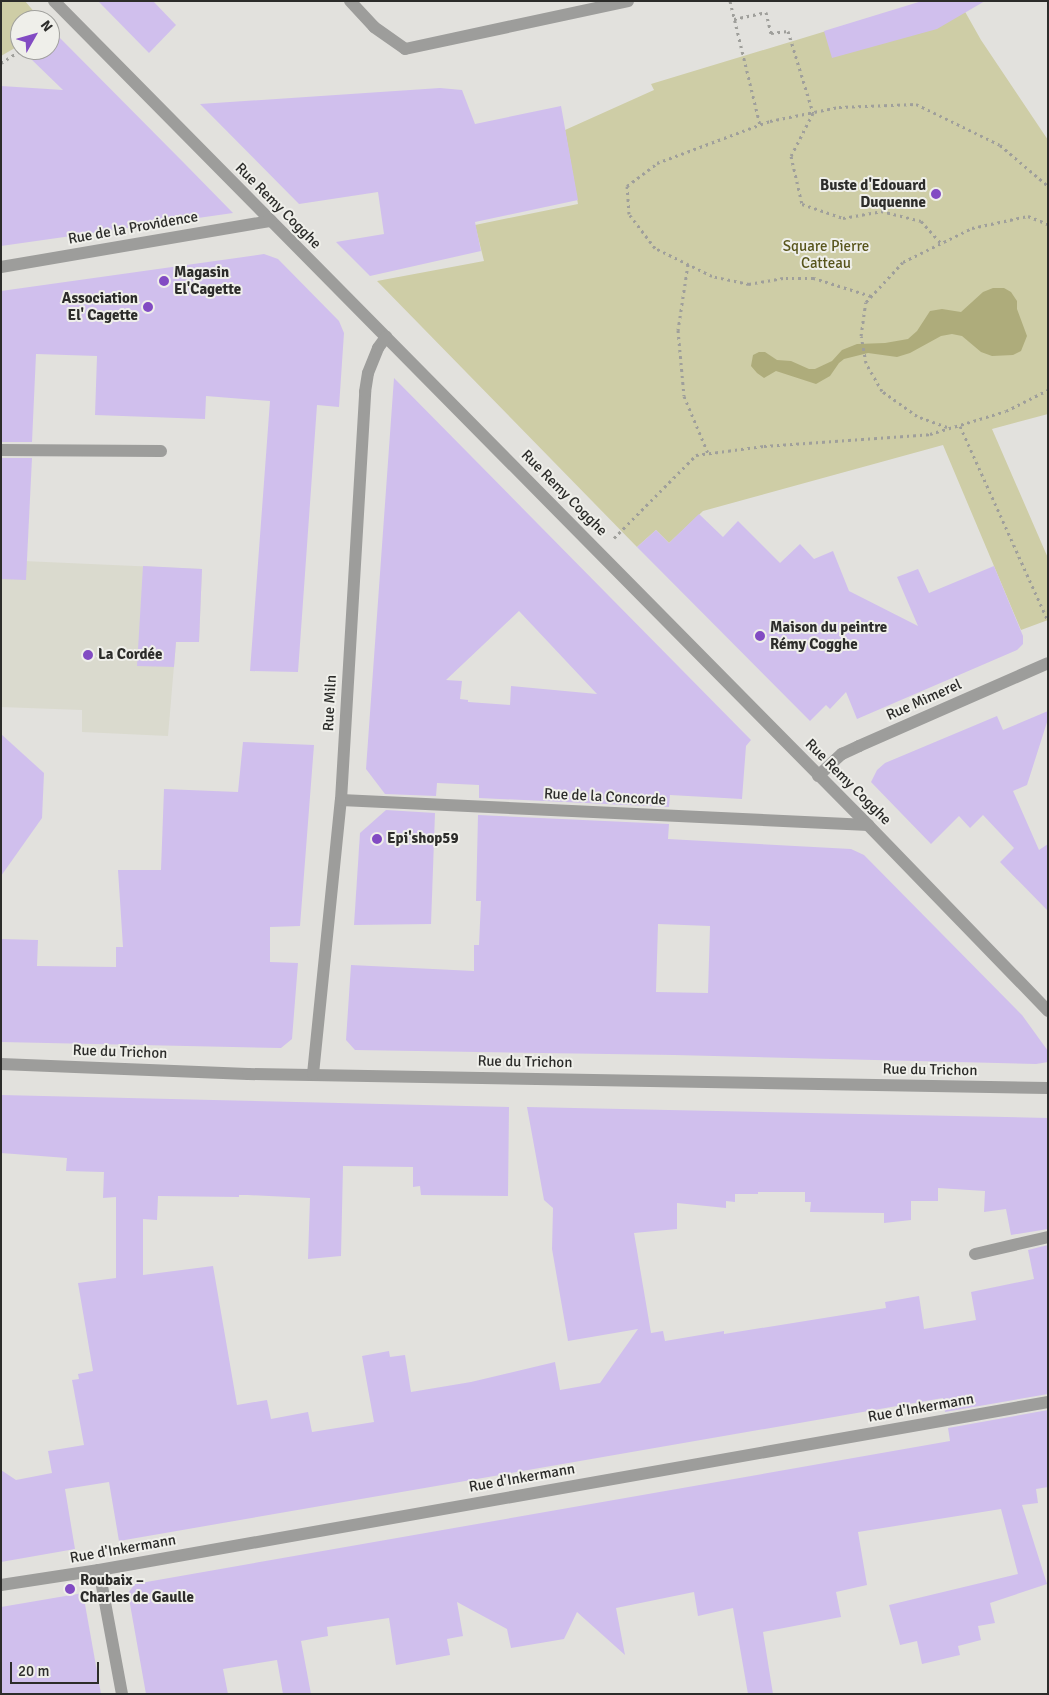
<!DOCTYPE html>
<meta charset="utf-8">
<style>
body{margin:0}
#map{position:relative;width:1049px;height:1695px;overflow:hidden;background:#e2e1dd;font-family:Signika,sans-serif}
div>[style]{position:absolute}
.built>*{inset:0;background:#dadace}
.green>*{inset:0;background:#cecda6}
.water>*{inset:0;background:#aeac7b}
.building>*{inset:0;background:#d0bfed}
.path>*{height:3px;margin-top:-1.5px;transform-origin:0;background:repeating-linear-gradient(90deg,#9f9f9b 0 2.5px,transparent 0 6.5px)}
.service>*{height:12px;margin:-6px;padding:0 6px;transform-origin:6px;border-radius:6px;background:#9d9d9b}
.minor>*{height:12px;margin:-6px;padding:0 6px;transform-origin:6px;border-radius:6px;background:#9d9d9b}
.dots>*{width:14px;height:14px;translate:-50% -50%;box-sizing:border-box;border:2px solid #efefea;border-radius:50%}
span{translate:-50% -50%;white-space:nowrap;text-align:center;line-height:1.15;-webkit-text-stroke:4px #efefea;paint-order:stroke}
.poi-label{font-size:15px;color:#2c2c2a;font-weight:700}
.right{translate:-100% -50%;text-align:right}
.left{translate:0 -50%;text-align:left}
.street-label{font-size:15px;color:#2c2c2a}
.park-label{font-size:15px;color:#58551c}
.frame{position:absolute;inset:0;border:2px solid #2c2c2a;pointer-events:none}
.north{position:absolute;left:10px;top:10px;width:50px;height:50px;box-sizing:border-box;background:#efefea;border:1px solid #a1a19d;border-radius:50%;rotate:52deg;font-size:14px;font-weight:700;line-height:20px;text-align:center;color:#2c2c2a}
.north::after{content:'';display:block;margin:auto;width:18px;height:22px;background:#824bc3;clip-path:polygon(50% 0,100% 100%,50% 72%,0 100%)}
.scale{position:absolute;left:10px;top:1662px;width:89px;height:22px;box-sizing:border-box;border:2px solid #2c2c2a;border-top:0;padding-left:6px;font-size:15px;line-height:18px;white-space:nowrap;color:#2c2c2a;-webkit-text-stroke:4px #efefea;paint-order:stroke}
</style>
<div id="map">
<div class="built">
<div style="clip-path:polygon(1px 560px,202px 569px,199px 642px,176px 642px,168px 736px,82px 732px,82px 710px,1px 707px)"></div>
</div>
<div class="green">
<div style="clip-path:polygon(1px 1px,25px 1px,41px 20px,20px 20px,20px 45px,1px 56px)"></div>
<div style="clip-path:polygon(925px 1px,959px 1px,981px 40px,1048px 140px,1048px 414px,992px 429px,1048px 558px,1048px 620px,1021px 630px,943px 445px,703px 511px,669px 543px,656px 530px,637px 547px,377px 281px,484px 261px,475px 225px,578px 204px,565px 130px,654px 90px,651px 84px)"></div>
</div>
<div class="water">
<div style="clip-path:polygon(993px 288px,1004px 288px,1011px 292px,1017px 301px,1017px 309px,1027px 336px,1021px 351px,1013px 355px,992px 356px,981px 352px,962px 336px,952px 334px,941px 336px,910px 353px,897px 357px,868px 353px,844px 359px,839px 363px,830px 376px,816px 384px,776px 371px,764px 378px,757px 373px,751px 366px,753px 355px,759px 352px,765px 352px,777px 360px,791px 361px,809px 369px,815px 369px,832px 361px,842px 350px,857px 344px,885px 343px,908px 339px,917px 331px,930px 311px,942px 309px,961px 312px,983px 292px)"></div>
</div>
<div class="building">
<div style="clip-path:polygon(98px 1px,153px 1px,176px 25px,149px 53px)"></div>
<div style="clip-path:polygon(922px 1px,985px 1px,937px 29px,832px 58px,824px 31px)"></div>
<div style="clip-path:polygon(57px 35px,185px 164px,233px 213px,1px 246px,1px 86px,63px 90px,31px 59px,41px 50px,50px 50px,50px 41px)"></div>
<div style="clip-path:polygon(440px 88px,462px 90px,475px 124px,561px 106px,578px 200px,475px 222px,481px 251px,370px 276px,336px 242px,384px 234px,378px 192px,299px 204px,200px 104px)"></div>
<div style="clip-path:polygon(264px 254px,278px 259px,339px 321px,344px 333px,339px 407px,317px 405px,298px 672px,250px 671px,270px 401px,206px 396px,205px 419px,95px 415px,97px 356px,36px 354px,32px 442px,1px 442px,1px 291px)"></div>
<div style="clip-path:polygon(evenodd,394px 378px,751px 740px,746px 746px,742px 799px,670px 795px,669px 807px,479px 798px,479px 785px,437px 783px,436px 796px,385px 794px,366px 769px,394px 378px,519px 611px,597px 694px,511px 686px,510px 705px,468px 702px,468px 700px,460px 699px,462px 681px,446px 680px,519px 611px)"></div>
<div style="clip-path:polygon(1px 458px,32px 458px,26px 580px,1px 579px)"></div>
<div style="clip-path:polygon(699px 514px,723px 537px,738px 521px,780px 563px,800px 544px,814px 559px,833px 551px,849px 591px,918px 626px,897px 577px,918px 569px,929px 593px,994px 566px,1023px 636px,1023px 644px,1017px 650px,857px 719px,846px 692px,830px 709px,826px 705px,810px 721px,637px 547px,656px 530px,669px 543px)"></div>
<div style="clip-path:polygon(143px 566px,202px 569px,199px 642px,176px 642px,174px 667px,137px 666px)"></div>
<div style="clip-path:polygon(1048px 711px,1048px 719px,1027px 785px,1013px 791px,1039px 850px,1048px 844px,1048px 911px,1000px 862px,1014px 848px,983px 815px,970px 828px,959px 816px,931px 844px,871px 782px,877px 770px,885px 763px,997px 716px,1003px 730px)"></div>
<div style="clip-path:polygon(1px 734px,44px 773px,42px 818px,1px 876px)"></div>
<div style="clip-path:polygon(243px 742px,314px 745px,300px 926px,270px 927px,270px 962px,298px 963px,292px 1039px,281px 1048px,1px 1042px,1px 939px,38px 940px,37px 966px,116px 967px,116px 947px,123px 947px,118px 870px,161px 870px,164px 789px,238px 792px)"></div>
<div style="clip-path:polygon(386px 810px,435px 813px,431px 924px,354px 925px,360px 833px)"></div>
<div style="clip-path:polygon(evenodd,478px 815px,669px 824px,668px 839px,851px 849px,864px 855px,1022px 1015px,1048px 1051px,1048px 1062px,1036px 1064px,674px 1055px,355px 1050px,346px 1040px,351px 965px,474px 971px,474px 945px,479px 945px,481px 901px,476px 901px,478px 815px,658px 924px,710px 926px,708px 993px,656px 992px,658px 924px)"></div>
<div style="clip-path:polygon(1px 1095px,509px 1107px,508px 1196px,421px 1195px,420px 1186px,413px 1187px,413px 1167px,343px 1166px,341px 1256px,308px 1259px,310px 1198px,248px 1195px,239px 1195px,239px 1197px,158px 1196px,157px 1220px,143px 1219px,143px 1275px,213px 1266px,237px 1405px,267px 1400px,271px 1419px,308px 1412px,312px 1432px,374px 1422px,362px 1356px,389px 1351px,390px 1357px,405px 1355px,411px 1392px,471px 1382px,555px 1362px,560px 1390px,600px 1383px,638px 1329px,568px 1341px,552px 1249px,553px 1208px,544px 1200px,527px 1107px,1048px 1118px,1048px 1229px,1011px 1235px,1006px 1209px,984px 1212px,985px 1191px,938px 1188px,938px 1201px,911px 1201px,911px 1220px,884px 1223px,884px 1213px,810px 1212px,811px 1202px,805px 1202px,805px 1192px,758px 1192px,758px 1194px,735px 1194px,735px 1202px,726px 1201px,726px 1208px,677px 1203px,677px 1229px,634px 1233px,651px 1333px,663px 1331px,665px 1341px,724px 1331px,724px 1334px,886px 1308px,885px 1302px,919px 1296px,924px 1329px,976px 1320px,971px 1292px,1034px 1279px,1028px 1250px,1048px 1245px,1048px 1394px,945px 1412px,943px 1398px,119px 1541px,109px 1482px,65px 1489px,75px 1549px,1px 1562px,1px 1470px,16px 1480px,52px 1473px,48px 1451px,84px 1445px,72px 1380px,79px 1379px,78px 1374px,93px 1371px,78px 1283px,116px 1278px,116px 1197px,103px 1198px,104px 1172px,66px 1171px,67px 1158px,1px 1153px)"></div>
<div style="clip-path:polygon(1048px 1410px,1048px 1487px,1036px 1489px,1038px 1503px,1022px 1505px,1047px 1584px,990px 1603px,995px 1623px,978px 1626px,981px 1640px,958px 1646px,960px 1655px,922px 1664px,917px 1641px,900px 1645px,889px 1605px,1018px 1574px,1001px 1509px,858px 1532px,867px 1585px,836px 1592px,841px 1617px,763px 1632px,773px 1694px,748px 1694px,733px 1608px,698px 1616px,694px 1592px,616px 1608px,625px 1655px,577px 1612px,564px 1639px,511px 1648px,507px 1629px,457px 1602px,463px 1636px,447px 1639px,450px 1655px,396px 1665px,389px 1618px,327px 1627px,328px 1636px,301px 1641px,311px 1694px,283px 1694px,277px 1660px,223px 1669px,228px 1694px,146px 1694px,128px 1593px,135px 1584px,950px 1441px,948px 1428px)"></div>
<div style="clip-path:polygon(83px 1593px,101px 1694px,1px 1694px,1px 1607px)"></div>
</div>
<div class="path">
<div style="left:730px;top:1px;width:128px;rotate:76.4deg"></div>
<div style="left:734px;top:19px;width:33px;rotate:-12deg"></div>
<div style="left:766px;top:12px;width:22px;rotate:77deg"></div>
<div style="left:771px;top:33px;width:17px;rotate:-7deg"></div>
<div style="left:788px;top:31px;width:86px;rotate:73deg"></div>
<div style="left:813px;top:113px;width:48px;rotate:117.1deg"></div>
<div style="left:791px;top:156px;width:49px;rotate:77.1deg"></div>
<div style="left:802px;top:204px;width:43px;rotate:18.9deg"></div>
<div style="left:843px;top:218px;width:39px;rotate:-10deg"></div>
<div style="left:881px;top:211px;width:41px;rotate:14deg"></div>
<div style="left:921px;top:221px;width:30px;rotate:48deg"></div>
<div style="left:1px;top:63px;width:24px;rotate:-33deg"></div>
<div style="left:688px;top:264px;width:67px;rotate:98.6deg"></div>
<div style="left:678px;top:330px;width:66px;rotate:84.8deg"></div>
<div style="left:684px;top:396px;width:62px;rotate:67.2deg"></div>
<div style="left:871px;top:296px;width:60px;rotate:-162.5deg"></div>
<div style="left:814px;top:278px;width:31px;rotate:180deg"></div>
<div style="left:783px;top:278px;width:35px;rotate:170deg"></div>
<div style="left:749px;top:284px;width:38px;rotate:-168deg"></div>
<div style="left:712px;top:276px;width:64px;rotate:-153.8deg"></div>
<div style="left:655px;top:248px;width:43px;rotate:-127.4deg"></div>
<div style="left:629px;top:214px;width:28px;rotate:-94deg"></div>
<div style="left:627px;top:186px;width:38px;rotate:-37deg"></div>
<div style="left:657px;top:163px;width:121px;rotate:-20.4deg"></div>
<div style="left:770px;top:121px;width:70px;rotate:-11.5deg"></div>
<div style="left:839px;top:107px;width:77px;rotate:-2.2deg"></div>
<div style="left:916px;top:104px;width:93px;rotate:26deg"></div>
<div style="left:1000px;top:145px;width:63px;rotate:40.5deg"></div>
<div style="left:960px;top:426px;width:214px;rotate:65.7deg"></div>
<div style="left:947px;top:427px;width:32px;rotate:-160deg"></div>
<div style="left:917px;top:416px;width:43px;rotate:-144.5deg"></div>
<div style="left:882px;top:391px;width:32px;rotate:-120deg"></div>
<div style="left:866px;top:363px;width:27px;rotate:-100deg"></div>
<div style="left:861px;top:336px;width:34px;rotate:-82deg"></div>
<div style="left:866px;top:302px;width:54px;rotate:-47.2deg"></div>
<div style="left:903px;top:262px;width:77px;rotate:-26.2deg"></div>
<div style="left:972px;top:228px;width:57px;rotate:-12.1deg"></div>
<div style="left:1028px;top:216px;width:22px;rotate:22deg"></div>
<div style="left:614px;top:538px;width:117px;rotate:-45.3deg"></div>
<div style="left:696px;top:455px;width:69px;rotate:-7.5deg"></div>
<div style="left:764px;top:446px;width:166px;rotate:-4.1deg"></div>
<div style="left:930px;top:434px;width:79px;rotate:-16.8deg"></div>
<div style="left:1006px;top:411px;width:47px;rotate:-26.6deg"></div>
</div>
<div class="service">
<div style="left:1px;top:450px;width:160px;rotate:0.4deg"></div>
<div style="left:975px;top:1254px;width:75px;rotate:-13.1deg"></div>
</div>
<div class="minor">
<div style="left:54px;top:1px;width:1158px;rotate:45.35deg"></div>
<div style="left:868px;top:825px;width:259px;rotate:45.9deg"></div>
<div style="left:350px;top:1px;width:35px;rotate:47deg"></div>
<div style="left:374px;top:27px;width:38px;rotate:35deg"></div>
<div style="left:405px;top:49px;width:228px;rotate:-12.1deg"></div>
<div style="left:1px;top:267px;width:274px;rotate:-9.7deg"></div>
<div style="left:818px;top:776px;width:33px;rotate:-43deg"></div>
<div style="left:842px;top:754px;width:19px;rotate:-25deg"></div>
<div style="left:859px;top:746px;width:206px;rotate:-23.7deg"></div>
<div style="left:341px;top:800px;width:528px;rotate:2.72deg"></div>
<div style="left:1px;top:1064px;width:247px;rotate:2.3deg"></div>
<div style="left:248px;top:1074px;width:800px;rotate:1deg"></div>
<div style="left:313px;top:1074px;width:275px;rotate:-84.2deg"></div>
<div style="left:341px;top:800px;width:409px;rotate:-86.6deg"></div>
<div style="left:365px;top:392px;width:19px;rotate:-81deg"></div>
<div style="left:368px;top:373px;width:27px;rotate:-68deg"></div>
<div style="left:378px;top:348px;width:14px;rotate:-54deg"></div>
<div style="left:99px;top:1570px;width:126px;rotate:79.5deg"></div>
<div style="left:1px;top:1585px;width:99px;rotate:-8.7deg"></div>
<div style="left:99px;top:1570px;width:964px;rotate:-10.04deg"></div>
</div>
<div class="dots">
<div style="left:936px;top:194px;background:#824bc3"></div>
<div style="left:164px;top:281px;background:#824bc3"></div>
<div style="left:148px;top:307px;background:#824bc3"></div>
<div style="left:760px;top:636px;background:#824bc3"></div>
<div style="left:88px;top:655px;background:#824bc3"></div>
<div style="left:377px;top:839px;background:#824bc3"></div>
<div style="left:70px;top:1589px;background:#824bc3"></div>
</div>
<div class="poi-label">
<span class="right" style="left:926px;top:194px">Buste d'Edouard<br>Duquenne</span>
<span class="left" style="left:174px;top:281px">Magasin<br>El'Cagette</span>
<span class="right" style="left:138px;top:307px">Association<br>El' Cagette</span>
<span class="left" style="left:770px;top:636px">Maison du peintre<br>Rémy Cogghe</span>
<span class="left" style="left:98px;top:655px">La Cordée</span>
<span class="left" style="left:387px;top:839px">Epi'shop59</span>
<span class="left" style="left:80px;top:1589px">Roubaix –<br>Charles de Gaulle</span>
</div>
<div class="street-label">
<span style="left:278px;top:206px;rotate:45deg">Rue Remy Cogghe</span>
<span style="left:133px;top:228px;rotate:-10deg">Rue de la Providence</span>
<span style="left:564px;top:493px;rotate:45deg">Rue Remy Cogghe</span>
<span style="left:924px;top:700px;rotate:-24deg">Rue Mimerel</span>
<span style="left:330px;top:703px;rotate:-87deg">Rue Miln</span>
<span style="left:848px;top:782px;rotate:45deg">Rue Remy Cogghe</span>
<span style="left:605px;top:797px;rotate:3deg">Rue de la Concorde</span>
<span style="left:120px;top:1052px;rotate:2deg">Rue du Trichon</span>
<span style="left:525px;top:1062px;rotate:1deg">Rue du Trichon</span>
<span style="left:930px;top:1070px;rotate:1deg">Rue du Trichon</span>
<span style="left:921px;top:1408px;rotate:-10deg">Rue d'Inkermann</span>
<span style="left:522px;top:1478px;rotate:-10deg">Rue d'Inkermann</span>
<span style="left:123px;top:1549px;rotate:-10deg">Rue d'Inkermann</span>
</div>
<div class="park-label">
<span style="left:826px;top:255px">Square Pierre<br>Catteau</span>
</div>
<div class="frame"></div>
<div class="north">N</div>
<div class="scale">20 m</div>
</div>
